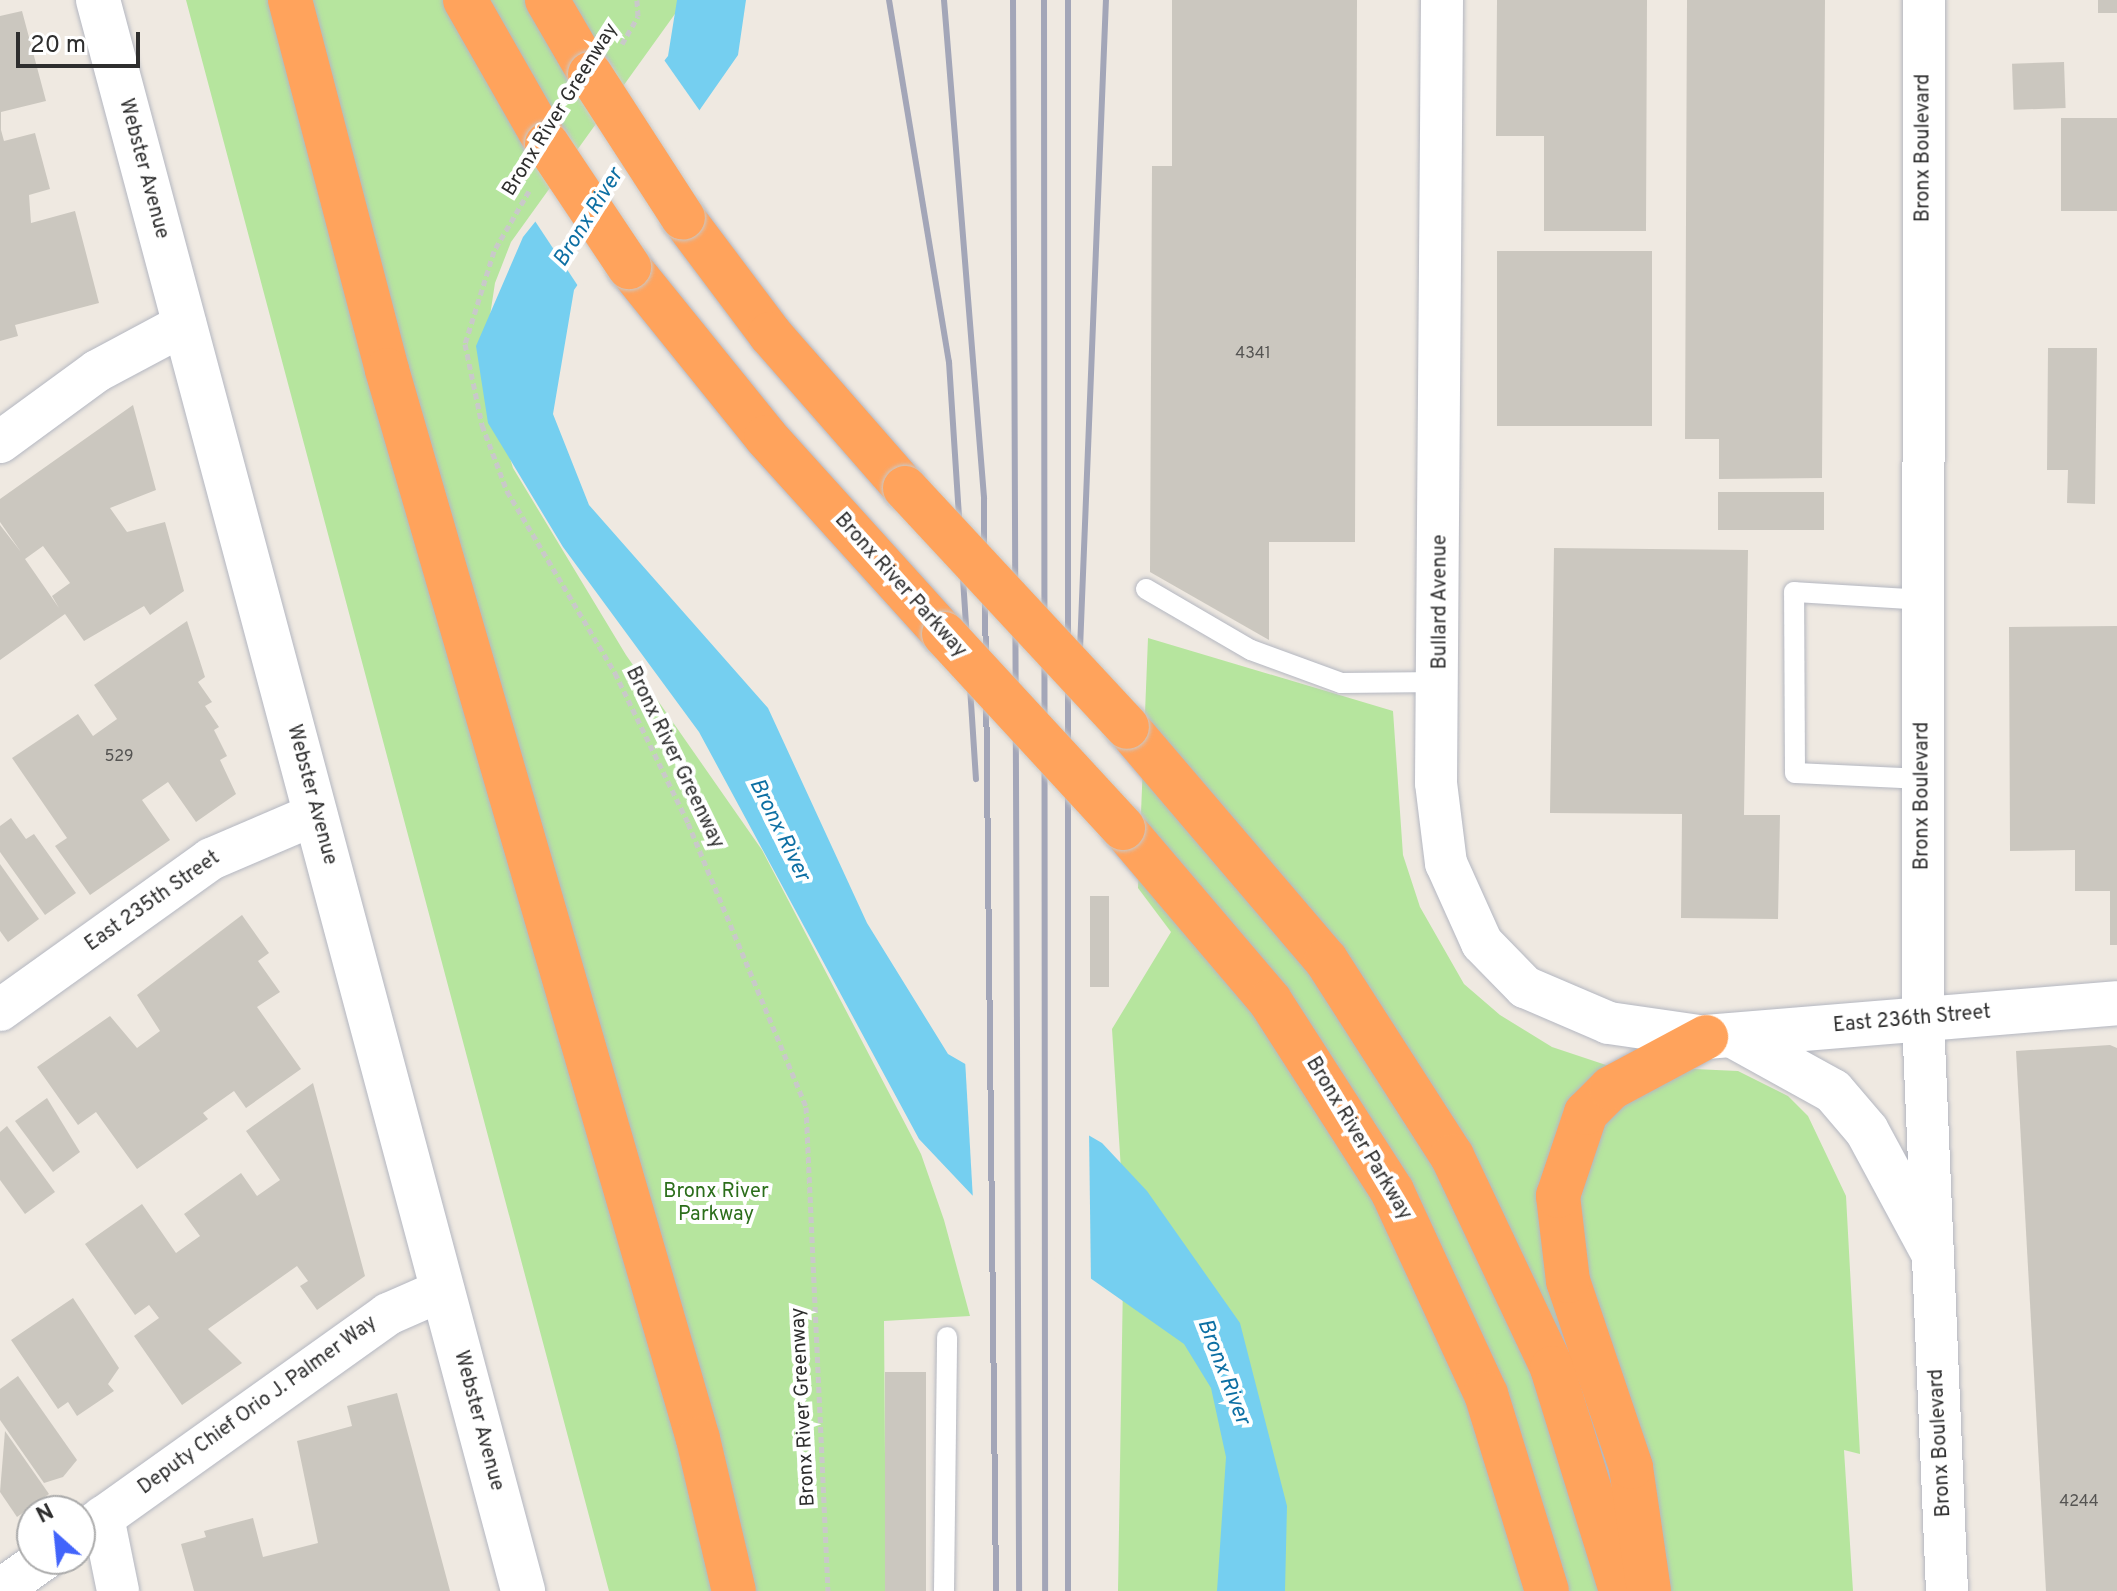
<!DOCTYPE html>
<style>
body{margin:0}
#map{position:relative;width:2117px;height:1591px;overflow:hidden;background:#efe9e1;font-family:Overpass,sans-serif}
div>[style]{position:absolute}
.green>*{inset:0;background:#b6e59e}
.water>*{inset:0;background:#75cff0}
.pier>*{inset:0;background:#efe9e1}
.building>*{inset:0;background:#cbc7bf;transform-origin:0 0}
.path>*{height:5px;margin-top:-2.5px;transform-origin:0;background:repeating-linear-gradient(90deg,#c9c9c9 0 6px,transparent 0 10px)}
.roads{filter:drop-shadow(0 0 2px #b4b7c1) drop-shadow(0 0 2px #b4b7c1)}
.lane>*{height:20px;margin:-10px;padding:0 10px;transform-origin:10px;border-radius:10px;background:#fff}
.street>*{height:42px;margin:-21px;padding:0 21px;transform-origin:21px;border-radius:21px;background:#fff}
.secondary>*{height:44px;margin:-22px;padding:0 22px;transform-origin:22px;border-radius:22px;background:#fff}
.highway>*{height:44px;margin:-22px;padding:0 22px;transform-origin:22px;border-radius:22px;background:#ffa35c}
.rail>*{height:6px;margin:-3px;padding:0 3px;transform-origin:3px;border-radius:3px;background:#a3a6b8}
.bridges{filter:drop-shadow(0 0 2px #c9c9c9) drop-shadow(0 0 2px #c9c9c9)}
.highway-bridge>*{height:44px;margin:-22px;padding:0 22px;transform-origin:22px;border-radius:22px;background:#ffa35c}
span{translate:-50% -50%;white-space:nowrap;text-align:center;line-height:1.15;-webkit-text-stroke:8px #fff;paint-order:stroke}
.number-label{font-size:16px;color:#555452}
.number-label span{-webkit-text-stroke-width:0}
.street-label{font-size:20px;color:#2e2e2e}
.park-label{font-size:20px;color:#2c6e1b}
.water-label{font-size:22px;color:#0d6fa3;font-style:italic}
.north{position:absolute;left:16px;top:1495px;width:80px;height:80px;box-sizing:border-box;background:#fff;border:2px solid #ababab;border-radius:50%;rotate:333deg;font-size:22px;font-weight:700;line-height:32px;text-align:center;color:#2e2e2e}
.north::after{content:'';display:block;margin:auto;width:28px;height:36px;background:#4264fb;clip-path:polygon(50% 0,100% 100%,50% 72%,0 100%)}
.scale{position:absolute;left:16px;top:32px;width:124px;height:36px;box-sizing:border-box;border:4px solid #2e2e2e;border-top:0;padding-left:10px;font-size:24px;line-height:28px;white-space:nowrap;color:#2e2e2e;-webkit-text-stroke:6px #fff;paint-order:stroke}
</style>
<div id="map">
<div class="green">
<div style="clip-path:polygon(186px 0,685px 0,511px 242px,495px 283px,482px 368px,513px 468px,626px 655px,762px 850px,921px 1154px,944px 1220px,970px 1316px,884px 1321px,886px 1591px,609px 1591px)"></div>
<div style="clip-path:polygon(1148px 638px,1393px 711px,1403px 855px,1420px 907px,1464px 984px,1500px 1015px,1552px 1047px,1606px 1065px,1738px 1071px,1788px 1096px,1808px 1116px,1846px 1196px,1860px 1454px,1844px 1450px,1853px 1591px,1118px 1591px,1124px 1217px,1112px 1029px,1171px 932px,1138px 888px)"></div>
</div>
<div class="water">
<div style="clip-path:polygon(677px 0,746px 0,738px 55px,574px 290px,553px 414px,589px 505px,768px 708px,867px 923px,948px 1054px,1102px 1143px,1147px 1191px,1240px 1323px,1287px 1506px,1285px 1591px,1217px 1591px,1226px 1457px,1211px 1388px,1184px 1344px,972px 1195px,919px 1139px,699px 732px,563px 547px,488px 423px,476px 346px,523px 237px,668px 56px)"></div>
</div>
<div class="pier">
<div style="clip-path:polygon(662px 57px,702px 114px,580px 289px,533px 218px)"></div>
<div style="clip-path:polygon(965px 1059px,1089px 1130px,1091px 1284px,973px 1200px)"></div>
</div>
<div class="building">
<div style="clip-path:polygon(1172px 0,1357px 0,1355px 542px,1269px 542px,1269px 640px,1150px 572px,1152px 166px,1172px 166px)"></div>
<div style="clip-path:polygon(1497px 0,1647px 0,1646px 231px,1544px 231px,1544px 136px,1496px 136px)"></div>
<div style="clip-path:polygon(1687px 0,1825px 0,1822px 478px,1719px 479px,1719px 439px,1685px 439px)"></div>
<div style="left:2098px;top:0;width:19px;height:13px"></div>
<div style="clip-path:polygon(22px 11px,46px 101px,1px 112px,1px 130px,4px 141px,35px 133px,50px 189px,29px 195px,31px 223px,75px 211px,99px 303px,15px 325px,18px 336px,0 341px,0 16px)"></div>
<div style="left:2064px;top:62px;width:46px;height:52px;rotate:88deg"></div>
<div style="left:2061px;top:118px;width:56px;height:93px"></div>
<div style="left:1652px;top:251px;width:175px;height:155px;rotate:90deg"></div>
<div style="clip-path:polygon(2048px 348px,2097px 348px,2095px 504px,2067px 503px,2068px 470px,2047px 470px)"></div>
<div style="clip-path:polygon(evenodd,133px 405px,156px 490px,110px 508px,127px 532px,165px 522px,184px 591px,150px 615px,144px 606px,84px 641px,65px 614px,0 660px,0 525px,21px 552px,0 522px,0 499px,133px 405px,43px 546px,70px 583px,52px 596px,59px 608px,25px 559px,43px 546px)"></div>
<div style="left:1824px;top:492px;width:38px;height:106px;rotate:90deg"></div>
<div style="clip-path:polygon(1554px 548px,1748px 550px,1744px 815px,1780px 815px,1778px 919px,1681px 918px,1682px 814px,1550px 813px)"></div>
<div style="clip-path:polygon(187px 621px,205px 677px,198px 682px,212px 702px,205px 706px,219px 727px,214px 730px,227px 756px,220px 760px,236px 794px,196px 822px,168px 782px,142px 800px,170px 840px,90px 895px,55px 846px,67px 838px,12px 758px,78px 714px,93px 736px,117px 719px,94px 685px)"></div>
<div style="clip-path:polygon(2117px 626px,2117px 945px,2110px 945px,2110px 891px,2075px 891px,2075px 850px,2010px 851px,2009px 627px)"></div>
<div style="clip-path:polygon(11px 818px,26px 839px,34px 834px,76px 893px,45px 915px,0 852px,0 826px)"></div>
<div style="clip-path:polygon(0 864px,39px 919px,8px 942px,0 931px)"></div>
<div style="left:1090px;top:896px;width:19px;height:91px"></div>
<div style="clip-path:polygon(242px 915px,269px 953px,258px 961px,280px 992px,257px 1007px,301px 1069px,246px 1108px,234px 1091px,203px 1113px,208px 1119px,137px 1169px,96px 1112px,78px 1125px,37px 1067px,110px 1016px,137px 1048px,160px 1031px,137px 995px)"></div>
<div style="clip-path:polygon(2110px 1045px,2117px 1048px,2117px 1591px,2046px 1591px,2016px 1051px)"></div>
<div style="clip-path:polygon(313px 1083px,365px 1276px,317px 1310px,300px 1286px,308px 1281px,297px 1266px,208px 1329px,242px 1363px,182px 1405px,134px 1336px,159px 1318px,149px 1305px,135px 1315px,85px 1244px,142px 1204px,176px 1253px,200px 1236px,184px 1214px,241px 1173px,257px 1196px,280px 1180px,246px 1131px)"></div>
<div style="clip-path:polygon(47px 1098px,80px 1152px,53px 1172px,15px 1121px)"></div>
<div style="clip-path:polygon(7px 1126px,55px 1192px,25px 1214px,0 1180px,0 1132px)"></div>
<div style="clip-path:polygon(73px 1298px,119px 1368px,108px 1384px,114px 1391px,77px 1416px,68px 1402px,58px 1409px,11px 1340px)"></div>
<div style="left:885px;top:1372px;width:41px;height:219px"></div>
<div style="clip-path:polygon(18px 1376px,77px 1460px,63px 1477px,44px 1483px,0 1420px,0 1389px)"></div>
<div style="clip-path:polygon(397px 1393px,450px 1591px,194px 1591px,181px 1544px,206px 1537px,204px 1531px,253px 1518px,263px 1557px,318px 1543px,297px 1441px,352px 1426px,347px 1406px)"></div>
<div style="clip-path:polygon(5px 1431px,49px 1494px,17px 1517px,0 1492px)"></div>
</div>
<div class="path">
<div style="left:622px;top:44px;width:32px;rotate:-60deg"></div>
<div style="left:638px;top:16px;width:16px;rotate:-94deg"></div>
<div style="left:529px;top:191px;width:69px;rotate:120.3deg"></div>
<div style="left:494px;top:251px;width:97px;rotate:107.3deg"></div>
<div style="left:465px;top:344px;width:83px;rotate:78.1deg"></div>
<div style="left:482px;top:425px;width:71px;rotate:69.3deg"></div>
<div style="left:507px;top:491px;width:212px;rotate:59.3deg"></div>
<div style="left:615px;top:673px;width:167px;rotate:64deg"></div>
<div style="left:688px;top:823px;width:308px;rotate:67.4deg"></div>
<div style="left:806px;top:1107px;width:484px;rotate:87.4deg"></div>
</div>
<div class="roads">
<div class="lane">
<div style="left:1146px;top:589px;width:121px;rotate:30.2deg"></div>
<div style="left:1251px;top:650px;width:96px;rotate:20.1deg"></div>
<div style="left:1341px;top:683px;width:100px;rotate:-0.6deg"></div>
<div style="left:1923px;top:779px;width:128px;rotate:-177.3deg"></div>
<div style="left:1795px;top:773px;width:181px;rotate:-90.3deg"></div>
<div style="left:1794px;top:592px;width:129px;rotate:3.5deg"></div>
<div style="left:944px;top:1591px;width:254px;rotate:-89.3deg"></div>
</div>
<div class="street">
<div style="left:1442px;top:0;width:783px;rotate:90.44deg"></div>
<div style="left:1436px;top:783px;width:81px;rotate:82.9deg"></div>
<div style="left:1446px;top:863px;width:88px;rotate:65.8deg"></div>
<div style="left:1482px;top:943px;width:62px;rotate:45.7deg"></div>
<div style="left:1525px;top:987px;width:91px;rotate:23.2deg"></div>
<div style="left:1609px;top:1023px;width:98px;rotate:8.2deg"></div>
<div style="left:1924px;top:0;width:1019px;rotate:90.06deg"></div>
<div style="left:1923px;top:1019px;width:573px;rotate:87.6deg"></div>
<div style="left:0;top:442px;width:120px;rotate:-36.2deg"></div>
<div style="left:97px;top:371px;width:100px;rotate:-28.1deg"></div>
<div style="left:0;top:1010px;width:259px;rotate:-35.6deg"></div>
<div style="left:211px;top:859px;width:114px;rotate:-23.2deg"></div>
<div style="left:103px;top:1517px;width:76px;rotate:78.5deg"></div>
<div style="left:80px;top:1534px;width:379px;rotate:-35.5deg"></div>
<div style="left:388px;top:1314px;width:60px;rotate:-23.6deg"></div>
<div style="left:0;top:1590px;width:54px;rotate:-35.2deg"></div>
</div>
<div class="secondary">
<div style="left:98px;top:0;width:1647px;rotate:75.04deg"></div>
<div style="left:1706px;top:1037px;width:412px;rotate:-4.7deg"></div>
<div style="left:1735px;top:1037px;width:112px;rotate:28.9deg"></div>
<div style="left:1833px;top:1091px;width:52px;rotate:49.6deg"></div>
<div style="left:1867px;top:1131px;width:136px;rotate:61.6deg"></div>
</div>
<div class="highway">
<div style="left:290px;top:0;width:383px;rotate:75.3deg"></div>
<div style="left:387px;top:370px;width:1113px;rotate:73.78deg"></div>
<div style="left:698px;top:1439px;width:156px;rotate:76.7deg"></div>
<div style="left:465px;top:0;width:166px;rotate:60.3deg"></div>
<div style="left:547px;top:0;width:86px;rotate:59.8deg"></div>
<div style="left:683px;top:218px;width:145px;rotate:53.1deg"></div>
<div style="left:770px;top:334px;width:205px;rotate:48.8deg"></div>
<div style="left:629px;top:267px;width:218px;rotate:51.1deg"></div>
<div style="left:766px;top:437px;width:266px;rotate:47.9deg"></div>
<div style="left:1127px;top:727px;width:306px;rotate:49.5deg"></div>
<div style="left:1326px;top:960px;width:233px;rotate:57.3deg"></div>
<div style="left:1452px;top:1156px;width:234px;rotate:64.7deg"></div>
<div style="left:1552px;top:1368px;width:233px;rotate:72.8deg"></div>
<div style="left:1123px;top:828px;width:227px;rotate:49.6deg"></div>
<div style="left:1270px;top:1001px;width:226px;rotate:57.3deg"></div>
<div style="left:1392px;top:1191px;width:224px;rotate:65.2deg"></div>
<div style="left:1486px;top:1394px;width:206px;rotate:72.8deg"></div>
<div style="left:1649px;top:1591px;width:125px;rotate:-98.3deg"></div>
<div style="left:1631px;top:1467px;width:196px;rotate:-108.7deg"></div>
<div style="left:1568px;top:1281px;width:86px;rotate:-96.7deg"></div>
<div style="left:1558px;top:1196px;width:88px;rotate:-71.4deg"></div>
<div style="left:1586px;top:1113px;width:35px;rotate:-45deg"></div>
<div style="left:1611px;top:1088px;width:108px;rotate:-28.2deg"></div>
</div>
</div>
<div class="rail">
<div style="left:889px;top:0;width:367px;rotate:80.6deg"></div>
<div style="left:949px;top:362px;width:418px;rotate:86.3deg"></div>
<div style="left:944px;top:0;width:500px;rotate:85.4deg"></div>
<div style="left:984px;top:498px;width:1093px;rotate:89.37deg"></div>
<div style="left:1013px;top:0;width:1591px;rotate:89.78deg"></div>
<div style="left:1044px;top:0;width:1591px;rotate:89.96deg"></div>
<div style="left:1079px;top:674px;width:675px;rotate:-87.71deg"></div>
<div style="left:1068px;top:1591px;width:1591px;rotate:-90deg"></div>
</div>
<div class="bridges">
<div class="highway-bridge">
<div style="left:590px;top:74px;width:171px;rotate:57.1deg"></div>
<div style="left:547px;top:144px;width:148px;rotate:56.3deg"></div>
<div style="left:905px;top:488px;width:326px;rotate:47.1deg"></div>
<div style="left:944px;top:634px;width:264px;rotate:47.3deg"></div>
</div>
</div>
<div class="number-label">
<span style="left:1253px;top:354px">4341</span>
<span style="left:119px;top:757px">529</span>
<span style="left:2079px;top:1502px">4244</span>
</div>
<div class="street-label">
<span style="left:561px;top:110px;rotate:-58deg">Bronx River Greenway</span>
<span style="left:1924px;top:148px;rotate:-90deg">Bronx Boulevard</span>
<span style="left:143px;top:169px;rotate:75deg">Webster Avenue</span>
<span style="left:900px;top:586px;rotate:48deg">Bronx River Parkway</span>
<span style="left:1441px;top:602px;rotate:-90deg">Bullard Avenue</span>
<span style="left:674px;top:758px;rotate:64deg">Bronx River Greenway</span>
<span style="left:311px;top:795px;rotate:75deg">Webster Avenue</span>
<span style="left:1923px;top:796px;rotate:-90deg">Bronx Boulevard</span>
<span style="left:153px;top:902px;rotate:-35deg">East 235th Street</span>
<span style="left:1912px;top:1020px;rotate:-5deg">East 236th Street</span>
<span style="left:1358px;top:1139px;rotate:59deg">Bronx River Parkway</span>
<span style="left:258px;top:1406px;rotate:-36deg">Deputy Chief Orio J. Palmer Way</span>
<span style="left:804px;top:1407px;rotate:-93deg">Bronx River Greenway</span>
<span style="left:478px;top:1421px;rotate:75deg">Webster Avenue</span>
<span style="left:1941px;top:1443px;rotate:-93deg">Bronx Boulevard</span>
</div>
<div class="park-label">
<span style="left:716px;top:1204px">Bronx River<br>Parkway</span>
</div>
<div class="water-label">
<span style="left:589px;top:218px;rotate:-58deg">Bronx River</span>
<span style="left:779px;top:830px;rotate:64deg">Bronx River</span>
<span style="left:1223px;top:1372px;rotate:69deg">Bronx River</span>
</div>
<div class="north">N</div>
<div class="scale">20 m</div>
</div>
